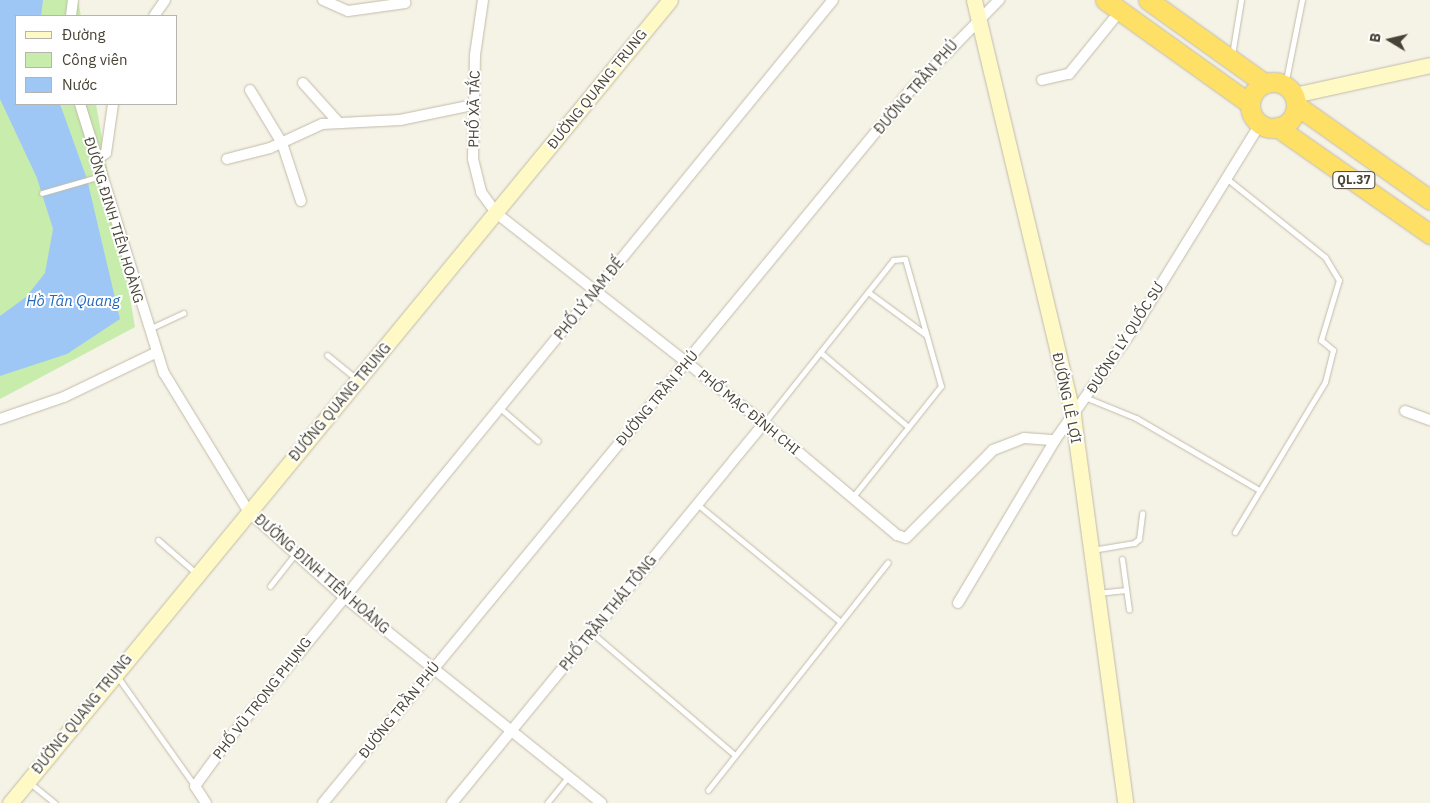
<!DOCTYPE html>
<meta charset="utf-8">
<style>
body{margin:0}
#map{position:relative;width:1430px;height:803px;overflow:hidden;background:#f5f2e6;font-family:"IBM Plex Sans",sans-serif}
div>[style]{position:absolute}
.green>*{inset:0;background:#c7ecac}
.water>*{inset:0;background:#9ec7f6}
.roads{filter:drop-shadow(0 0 1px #c1bca8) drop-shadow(0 0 1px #c1bca8)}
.lane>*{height:5px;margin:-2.5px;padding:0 2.5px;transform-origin:2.5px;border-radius:2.5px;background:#fff}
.street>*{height:10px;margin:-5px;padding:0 5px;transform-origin:5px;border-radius:5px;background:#fff}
.secondary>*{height:15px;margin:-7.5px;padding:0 7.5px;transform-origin:7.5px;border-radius:7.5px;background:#fff9c6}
.highway>*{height:19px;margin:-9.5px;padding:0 9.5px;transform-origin:9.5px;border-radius:9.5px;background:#ffe067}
.highway>.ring{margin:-9.5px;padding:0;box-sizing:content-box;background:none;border:19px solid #ffe067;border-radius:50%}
span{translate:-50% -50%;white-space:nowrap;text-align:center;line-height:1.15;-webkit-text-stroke:4px #fff;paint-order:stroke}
.shield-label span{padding:1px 4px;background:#fff;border:1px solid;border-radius:4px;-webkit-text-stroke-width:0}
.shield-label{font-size:12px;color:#484335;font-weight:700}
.street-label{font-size:14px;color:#484335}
.water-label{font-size:15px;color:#2569bd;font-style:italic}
.legend{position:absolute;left:15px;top:15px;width:162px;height:90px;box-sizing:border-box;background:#fff;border:1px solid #b6b4ae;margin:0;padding:6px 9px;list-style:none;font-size:15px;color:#484335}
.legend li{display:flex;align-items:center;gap:10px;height:25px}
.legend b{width:25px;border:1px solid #b6b4ae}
.north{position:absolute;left:1365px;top:15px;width:50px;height:50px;-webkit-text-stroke:4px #fff;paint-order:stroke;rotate:279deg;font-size:14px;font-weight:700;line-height:20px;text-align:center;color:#484335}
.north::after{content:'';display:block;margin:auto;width:18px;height:22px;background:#484335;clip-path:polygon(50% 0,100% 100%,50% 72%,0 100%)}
</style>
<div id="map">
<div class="green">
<div style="clip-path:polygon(0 0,78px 0,81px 16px,16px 16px,16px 104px,96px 104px,135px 327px,0 399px)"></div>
</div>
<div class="water">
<div style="clip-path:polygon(0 0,43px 0,41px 16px,16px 16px,16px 104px,60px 104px,87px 179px,120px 319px,67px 354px,0 376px,0 316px,26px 297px,45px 273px,53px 229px,37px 178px,0 99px)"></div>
</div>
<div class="roads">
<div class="lane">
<div style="left:1232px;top:55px;width:56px;rotate:-80.7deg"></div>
<div style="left:1285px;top:85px;width:87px;rotate:-78.7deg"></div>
<div style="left:1226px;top:178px;width:127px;rotate:38.6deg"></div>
<div style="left:1325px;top:257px;width:27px;rotate:59deg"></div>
<div style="left:1339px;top:280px;width:63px;rotate:106.7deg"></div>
<div style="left:1321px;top:340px;width:16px;rotate:40deg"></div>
<div style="left:1333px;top:350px;width:33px;rotate:104deg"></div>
<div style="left:1325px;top:382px;width:175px;rotate:121deg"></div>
<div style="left:42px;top:193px;width:61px;rotate:-16.1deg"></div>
<div style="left:868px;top:292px;width:71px;rotate:36.4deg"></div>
<div style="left:149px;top:329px;width:38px;rotate:-25deg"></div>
<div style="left:820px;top:352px;width:116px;rotate:40.4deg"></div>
<div style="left:327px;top:355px;width:36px;rotate:39deg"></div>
<div style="left:1087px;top:398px;width:53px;rotate:22.2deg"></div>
<div style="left:1136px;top:418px;width:143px;rotate:30.3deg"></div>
<div style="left:500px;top:408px;width:50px;rotate:41deg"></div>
<div style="left:764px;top:423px;width:208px;rotate:-51.6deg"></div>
<div style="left:893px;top:260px;width:12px;rotate:-5deg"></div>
<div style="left:905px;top:259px;width:132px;rotate:74.2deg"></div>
<div style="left:941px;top:386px;width:143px;rotate:128.5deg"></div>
<div style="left:697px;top:504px;width:183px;rotate:39.4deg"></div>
<div style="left:158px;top:540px;width:50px;rotate:41deg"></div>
<div style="left:1092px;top:550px;width:43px;rotate:-9.5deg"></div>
<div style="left:1134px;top:543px;width:6px;rotate:-39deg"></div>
<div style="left:1139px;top:539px;width:26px;rotate:-83deg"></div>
<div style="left:1122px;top:559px;width:51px;rotate:82.2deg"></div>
<div style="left:270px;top:586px;width:41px;rotate:-52deg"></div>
<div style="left:1097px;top:593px;width:29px;rotate:-6deg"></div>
<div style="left:592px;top:633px;width:188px;rotate:40.5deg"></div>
<div style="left:117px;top:676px;width:135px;rotate:54.7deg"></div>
<div style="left:30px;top:783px;width:32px;rotate:39deg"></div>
<div style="left:708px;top:790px;width:290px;rotate:-51.7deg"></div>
<div style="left:547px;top:803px;width:35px;rotate:-51deg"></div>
</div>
<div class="street">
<div style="left:323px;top:0;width:27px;rotate:24deg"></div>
<div style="left:348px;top:11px;width:58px;rotate:-8deg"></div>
<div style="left:483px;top:0;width:56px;rotate:98.3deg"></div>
<div style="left:475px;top:55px;width:104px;rotate:91.1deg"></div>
<div style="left:473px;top:159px;width:34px;rotate:76deg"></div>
<div style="left:481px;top:192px;width:26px;rotate:54deg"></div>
<div style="left:496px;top:213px;width:340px;rotate:38.1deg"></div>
<div style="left:764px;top:423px;width:174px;rotate:40.1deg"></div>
<div style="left:897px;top:535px;width:9px;rotate:18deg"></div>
<div style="left:906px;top:538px;width:124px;rotate:-45.3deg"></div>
<div style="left:993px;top:450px;width:33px;rotate:-21deg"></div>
<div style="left:1024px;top:438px;width:31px;rotate:4deg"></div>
<div style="left:71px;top:16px;width:16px;rotate:-83deg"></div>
<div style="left:154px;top:16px;width:19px;rotate:-55deg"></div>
<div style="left:1042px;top:80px;width:28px;rotate:-13deg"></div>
<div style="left:1069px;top:74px;width:81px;rotate:-51deg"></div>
<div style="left:303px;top:83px;width:52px;rotate:48.1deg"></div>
<div style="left:250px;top:90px;width:62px;rotate:58.9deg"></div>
<div style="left:282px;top:143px;width:61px;rotate:71.9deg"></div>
<div style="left:80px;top:104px;width:282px;rotate:72.7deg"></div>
<div style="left:164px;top:373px;width:163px;rotate:58.6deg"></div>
<div style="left:249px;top:512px;width:126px;rotate:41.8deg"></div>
<div style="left:343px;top:596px;width:331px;rotate:38.7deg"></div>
<div style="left:227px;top:159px;width:44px;rotate:-14.3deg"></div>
<div style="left:270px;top:148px;width:57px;rotate:-24.8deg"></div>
<div style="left:322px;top:124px;width:78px;rotate:-2.9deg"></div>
<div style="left:400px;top:120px;width:75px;rotate:-11.6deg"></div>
<div style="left:96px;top:160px;width:12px;rotate:-35deg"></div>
<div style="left:106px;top:153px;width:49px;rotate:-81.9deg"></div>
<div style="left:1405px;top:411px;width:27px;rotate:20deg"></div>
<div style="left:0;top:419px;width:68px;rotate:-19deg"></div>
<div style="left:64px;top:397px;width:103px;rotate:-25.8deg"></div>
<div style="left:958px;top:603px;width:190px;rotate:-59.2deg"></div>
<div style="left:1055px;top:440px;width:141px;rotate:-54.8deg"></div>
<div style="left:1136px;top:325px;width:236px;rotate:-58.3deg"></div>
<div style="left:206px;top:803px;width:20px;rotate:-123deg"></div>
<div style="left:195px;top:786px;width:64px;rotate:-53.8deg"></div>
<div style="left:233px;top:734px;width:948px;rotate:-50.74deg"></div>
<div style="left:323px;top:803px;width:919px;rotate:-50.52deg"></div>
<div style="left:907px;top:94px;width:132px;rotate:-45.6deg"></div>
<div style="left:452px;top:803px;width:492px;rotate:-50.6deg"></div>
</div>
<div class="secondary">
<div style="left:974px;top:0;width:428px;rotate:76.6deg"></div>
<div style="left:1073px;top:416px;width:390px;rotate:82.3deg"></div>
<div style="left:1294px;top:95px;width:139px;rotate:-12.4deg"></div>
<div style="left:10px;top:803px;width:1039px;rotate:-50.58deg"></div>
</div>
<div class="highway">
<div style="left:1105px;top:0;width:178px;rotate:35.6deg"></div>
<div style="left:1148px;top:0;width:143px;rotate:35.6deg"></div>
<div class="ring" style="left:1250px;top:82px;width:27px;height:27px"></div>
<div style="left:1296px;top:105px;width:164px;rotate:35.3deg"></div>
<div style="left:1277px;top:127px;width:187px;rotate:35deg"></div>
</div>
</div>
<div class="shield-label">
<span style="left:1354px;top:180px">QL.37</span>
</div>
<div class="street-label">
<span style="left:916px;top:87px;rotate:-49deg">ĐƯỜNG TRẦN PHÚ</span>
<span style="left:597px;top:89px;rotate:-51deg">ĐƯỜNG QUANG TRUNG</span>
<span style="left:474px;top:109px;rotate:-89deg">PHỐ XÃ TẮC</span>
<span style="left:114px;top:220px;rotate:73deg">ĐƯỜNG ĐINH TIÊN HOÀNG</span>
<span style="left:589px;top:299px;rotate:-51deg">PHỐ LÝ NAM ĐẾ</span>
<span style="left:1125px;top:338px;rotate:-57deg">ĐƯỜNG LÝ QUỐC SƯ</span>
<span style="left:657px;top:398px;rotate:-50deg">ĐƯỜNG TRẦN PHÚ</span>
<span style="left:1067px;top:398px;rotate:78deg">ĐƯỜNG LÊ LỢI</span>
<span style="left:340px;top:402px;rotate:-50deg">ĐƯỜNG QUANG TRUNG</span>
<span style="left:749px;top:412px;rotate:39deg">PHỐ MẠC ĐĨNH CHI</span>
<span style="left:322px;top:574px;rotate:41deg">ĐƯỜNG ĐINH TIÊN HOÀNG</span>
<span style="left:608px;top:613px;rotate:-51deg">PHỐ TRẦN THÁI TÔNG</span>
<span style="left:262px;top:698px;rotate:-52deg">PHỐ VŨ TRỌNG PHỤNG</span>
<span style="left:399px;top:710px;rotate:-51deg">ĐƯỜNG TRẦN PHÚ</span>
<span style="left:82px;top:714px;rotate:-51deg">ĐƯỜNG QUANG TRUNG</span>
</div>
<div class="water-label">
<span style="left:73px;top:301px">Hồ Tân Quang</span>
</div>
<ul class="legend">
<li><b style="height:6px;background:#fff9c6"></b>Đường</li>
<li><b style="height:14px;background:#c7ecac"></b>Công viên</li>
<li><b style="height:14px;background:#9ec7f6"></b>Nước</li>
</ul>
<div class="north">B</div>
</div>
